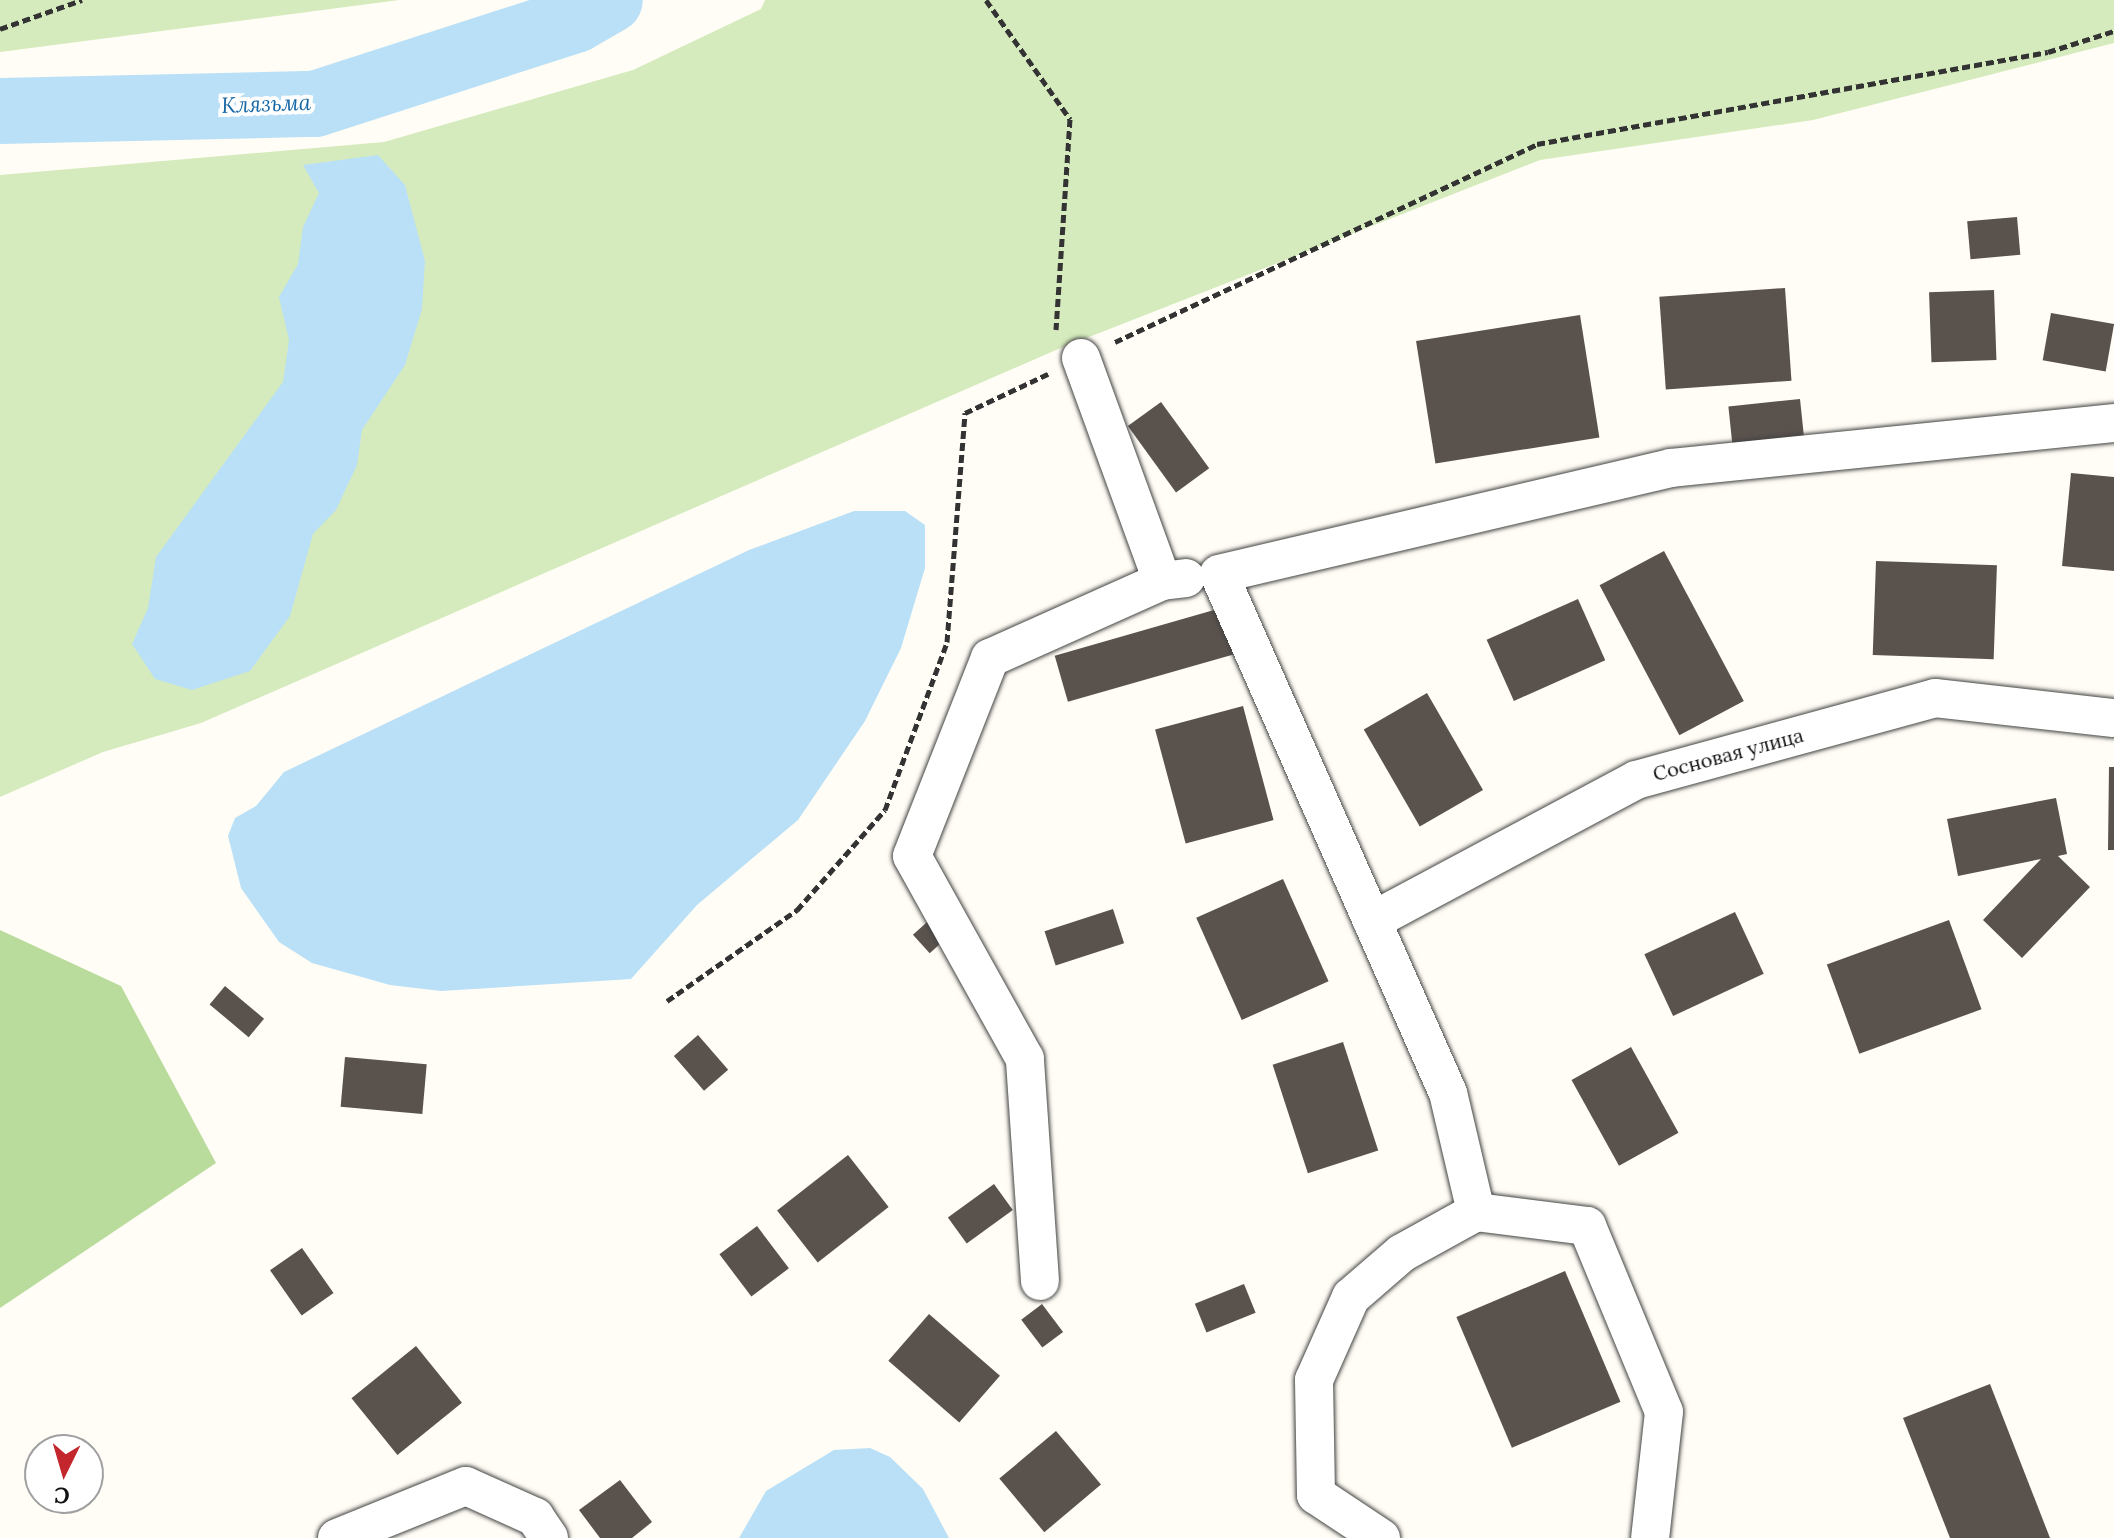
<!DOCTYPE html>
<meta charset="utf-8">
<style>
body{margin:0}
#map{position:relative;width:2114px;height:1538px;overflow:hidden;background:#fffdf5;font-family:Lora,serif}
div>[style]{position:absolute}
.green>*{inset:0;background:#d5ebbd}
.forest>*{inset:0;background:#b9dc9c}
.water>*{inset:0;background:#b9e0f7}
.river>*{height:66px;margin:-33px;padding:0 33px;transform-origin:33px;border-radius:33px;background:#b9e0f7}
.building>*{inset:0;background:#5a524d;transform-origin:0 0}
.path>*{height:5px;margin-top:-2.5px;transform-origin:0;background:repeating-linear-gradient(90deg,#333 0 8px,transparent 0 12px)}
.roads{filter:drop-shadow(0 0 2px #444) drop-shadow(0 0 2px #444)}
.minor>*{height:38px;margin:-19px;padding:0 19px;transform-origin:19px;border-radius:19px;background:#fff}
span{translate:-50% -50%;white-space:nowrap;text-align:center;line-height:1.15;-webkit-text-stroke:8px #fff;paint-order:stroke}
.street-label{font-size:20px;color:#111}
.water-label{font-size:22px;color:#1768a6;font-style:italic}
.north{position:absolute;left:24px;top:1434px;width:80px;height:80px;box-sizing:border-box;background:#fff;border:2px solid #a0a0a0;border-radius:50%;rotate:185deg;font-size:22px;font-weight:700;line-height:32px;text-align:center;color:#111}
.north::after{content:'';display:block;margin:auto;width:28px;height:36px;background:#c4262e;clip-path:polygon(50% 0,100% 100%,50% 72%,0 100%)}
</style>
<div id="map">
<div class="green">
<div style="clip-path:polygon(0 0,399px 0,0 52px)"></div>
<div style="clip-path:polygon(765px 0,2114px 0,2114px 43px,1813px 120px,1540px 160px,1056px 350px,201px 723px,103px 752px,0 797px,0 175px,384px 142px,633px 70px,761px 9px)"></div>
</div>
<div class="forest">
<div style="clip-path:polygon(0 930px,121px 986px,216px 1163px,0 1308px)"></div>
</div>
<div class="water">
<div style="clip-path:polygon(378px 155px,405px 185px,425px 261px,422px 309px,405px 365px,362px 430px,357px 465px,336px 510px,313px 534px,290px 616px,250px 671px,192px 690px,155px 679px,132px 644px,148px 608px,156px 557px,283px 382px,289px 340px,279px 297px,298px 264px,303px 227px,319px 193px,303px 165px)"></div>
<div style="clip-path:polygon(854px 511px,905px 511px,925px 525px,925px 568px,901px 648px,865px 721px,798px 820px,697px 905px,631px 979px,441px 991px,390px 985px,312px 963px,279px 942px,241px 888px,228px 836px,235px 818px,256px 806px,284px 772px,749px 550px)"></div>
<div style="clip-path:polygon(870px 1448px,890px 1457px,923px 1489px,949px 1538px,739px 1538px,766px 1491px,834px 1450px)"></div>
</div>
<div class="river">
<div style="left:0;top:111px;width:315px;rotate:-1.3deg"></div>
<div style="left:315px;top:104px;width:273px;rotate:-17.9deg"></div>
<div style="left:575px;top:20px;width:40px;rotate:-29.7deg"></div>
</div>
<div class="building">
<div style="left:2017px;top:217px;width:38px;height:50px;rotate:85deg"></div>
<div style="left:1785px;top:288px;width:93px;height:126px;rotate:86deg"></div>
<div style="left:1994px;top:290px;width:70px;height:65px;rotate:88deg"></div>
<div style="left:2051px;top:313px;width:64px;height:48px;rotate:10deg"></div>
<div style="left:1580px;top:315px;width:124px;height:166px;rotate:81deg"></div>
<div style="left:1800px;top:399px;width:40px;height:72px;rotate:84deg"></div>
<div style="left:1161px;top:402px;width:82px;height:41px;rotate:54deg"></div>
<div style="clip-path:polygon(2071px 473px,2114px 477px,2114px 571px,2062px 566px)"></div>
<div style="left:1664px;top:551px;width:170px;height:73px;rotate:62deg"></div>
<div style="left:1876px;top:561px;width:121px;height:94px;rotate:2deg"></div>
<div style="left:1578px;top:599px;width:67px;height:100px;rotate:66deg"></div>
<div style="left:1221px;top:608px;width:48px;height:173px;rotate:74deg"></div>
<div style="left:1427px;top:693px;width:112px;height:73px;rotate:60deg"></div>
<div style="left:1243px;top:706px;width:118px;height:91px;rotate:75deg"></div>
<div style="clip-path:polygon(2109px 767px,2114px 767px,2114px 850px,2108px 850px)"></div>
<div style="clip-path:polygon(2056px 798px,2067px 854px,2058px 856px,2090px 887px,2022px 958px,1983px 920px,2041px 859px,1958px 876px,1947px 819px)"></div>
<div style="left:1283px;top:879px;width:112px;height:95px;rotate:66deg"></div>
<div style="left:1113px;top:909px;width:36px;height:72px;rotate:72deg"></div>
<div style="left:1735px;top:912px;width:68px;height:100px;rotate:65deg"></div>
<div style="left:936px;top:914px;width:25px;height:31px;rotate:48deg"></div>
<div style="left:1949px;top:920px;width:95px;height:130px;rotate:70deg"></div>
<div style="left:225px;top:986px;width:51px;height:24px;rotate:40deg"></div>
<div style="left:698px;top:1035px;width:46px;height:32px;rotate:49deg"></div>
<div style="left:1343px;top:1042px;width:114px;height:74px;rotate:72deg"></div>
<div style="left:1631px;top:1047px;width:98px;height:68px;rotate:61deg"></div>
<div style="left:345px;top:1057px;width:82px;height:50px;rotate:5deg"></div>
<div style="left:848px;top:1155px;width:66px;height:90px;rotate:52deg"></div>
<div style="left:994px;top:1184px;width:32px;height:57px;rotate:54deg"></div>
<div style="left:757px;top:1226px;width:53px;height:47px;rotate:53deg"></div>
<div style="left:302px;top:1248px;width:55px;height:39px;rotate:55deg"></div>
<div style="left:1565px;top:1271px;width:142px;height:118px;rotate:67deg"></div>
<div style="left:1244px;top:1284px;width:31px;height:53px;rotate:68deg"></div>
<div style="left:1042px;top:1304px;width:35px;height:26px;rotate:53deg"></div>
<div style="left:929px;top:1314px;width:94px;height:62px;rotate:41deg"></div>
<div style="left:416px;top:1346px;width:73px;height:83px;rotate:51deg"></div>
<div style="clip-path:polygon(1990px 1384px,2050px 1538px,1950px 1538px,1903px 1418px)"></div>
<div style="left:1056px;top:1431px;width:70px;height:74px;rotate:50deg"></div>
<div style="clip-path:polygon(620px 1480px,652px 1522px,632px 1538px,600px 1538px,579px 1510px)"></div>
</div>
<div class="path">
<div style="left:986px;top:0;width:146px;rotate:54.8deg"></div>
<div style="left:1070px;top:119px;width:211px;rotate:93.8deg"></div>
<div style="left:0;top:29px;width:87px;rotate:-19.5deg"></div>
<div style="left:1115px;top:342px;width:466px;rotate:-25.1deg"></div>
<div style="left:1537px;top:144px;width:519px;rotate:-10.21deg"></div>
<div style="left:2048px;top:52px;width:69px;rotate:-17.7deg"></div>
<div style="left:667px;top:1001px;width:159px;rotate:-35deg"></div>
<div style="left:797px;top:910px;width:133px;rotate:-48.7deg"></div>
<div style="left:885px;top:810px;width:179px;rotate:-69.7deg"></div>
<div style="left:947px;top:642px;width:230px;rotate:-85.5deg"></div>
<div style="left:965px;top:413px;width:92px;rotate:-25.2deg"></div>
</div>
<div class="roads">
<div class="minor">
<div style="left:1081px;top:358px;width:237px;rotate:70deg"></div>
<div style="left:1162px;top:581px;width:24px;rotate:-7deg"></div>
<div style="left:1372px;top:921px;width:299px;rotate:-28.1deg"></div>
<div style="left:1636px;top:780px;width:310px;rotate:-15.3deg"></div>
<div style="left:1935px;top:698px;width:180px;rotate:6.4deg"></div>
<div style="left:1476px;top:1212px;width:112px;rotate:7.2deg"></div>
<div style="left:1587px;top:1226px;width:201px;rotate:67.5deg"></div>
<div style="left:1664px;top:1412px;width:127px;rotate:96.3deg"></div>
<div style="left:1040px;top:1281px;width:223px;rotate:-93.9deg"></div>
<div style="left:1025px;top:1059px;width:232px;rotate:-119.1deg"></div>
<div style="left:912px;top:856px;width:213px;rotate:-68.5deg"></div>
<div style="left:990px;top:658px;width:188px;rotate:-24.1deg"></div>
<div style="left:337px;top:1538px;width:139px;rotate:-22deg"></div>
<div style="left:466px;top:1486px;width:76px;rotate:24.2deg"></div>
<div style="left:535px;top:1517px;width:25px;rotate:56deg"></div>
<div style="left:1381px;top:1538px;width:78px;rotate:-146.5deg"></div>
<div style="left:1316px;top:1495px;width:115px;rotate:-91deg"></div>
<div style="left:1314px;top:1380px;width:91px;rotate:-66deg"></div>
<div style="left:1351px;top:1297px;width:67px;rotate:-40.8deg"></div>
<div style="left:1402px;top:1253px;width:85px;rotate:-29deg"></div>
<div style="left:1476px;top:1212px;width:122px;rotate:-103.2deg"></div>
<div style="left:1448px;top:1093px;width:567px;rotate:-113.81deg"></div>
<div style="left:1219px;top:574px;width:464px;rotate:-13.2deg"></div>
<div style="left:1671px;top:468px;width:445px;rotate:-5.8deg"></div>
</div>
</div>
<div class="street-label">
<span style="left:1728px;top:754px;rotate:-15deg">Сосновая улица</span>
</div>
<div class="water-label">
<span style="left:266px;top:104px;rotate:-2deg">Клязьма</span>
</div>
<div class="north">С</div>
</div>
